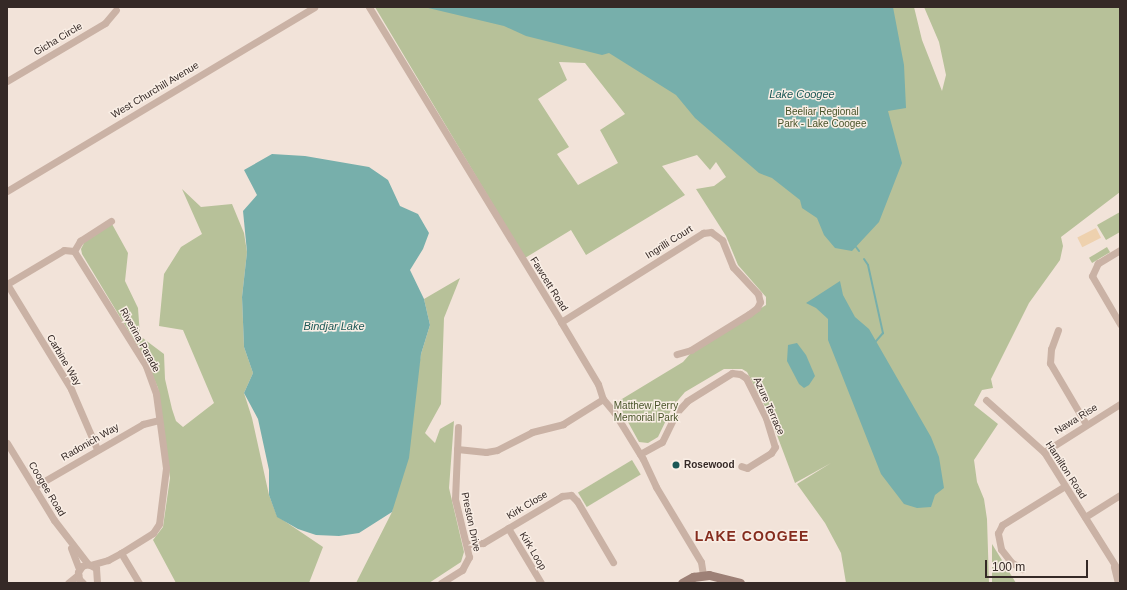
<!DOCTYPE html>
<style>
body{margin:0}
#map{position:relative;width:1127px;height:590px;overflow:hidden;background:#f2e3d9;font-family:Helvetica,sans-serif}
div>[style]{position:absolute}
.green>*{inset:0;background:#b7c199;transform-origin:0 0}
.sand>*{inset:0;background:#eed1ae;transform-origin:0 0}
.water>*{inset:0;background:#77afab}
.stream>*{height:2px;margin:-1px;padding:0 1px;transform-origin:1px;border-radius:1px;background:#77afab}
.minor>*{height:7px;margin:-3.5px;padding:0 3.5px;transform-origin:3.5px;border-radius:3.5px;background:#cab2a5}
.secondary>*{height:9px;margin:-4.5px;padding:0 4.5px;transform-origin:4.5px;border-radius:4.5px;background:#9d8076}
.dots>*{width:11px;height:11px;translate:-50% -50%;box-sizing:border-box;border:2px solid #f9eee5;border-radius:50%}
span{translate:-50% -50%;white-space:nowrap;text-align:center;line-height:1.15;-webkit-text-stroke:3px #f9eee5;paint-order:stroke}
.street-label{font-size:10px;color:#352926}
.park-label{font-size:10px;color:#49542a}
.poi-label{font-size:10px;color:#352926;font-weight:700}
.left{translate:0 -50%;text-align:left}
.water-label{font-size:11px;color:#1b5755;font-style:italic}
.district-label{font-size:14px;color:#852c1e;font-weight:700;letter-spacing:1px}
.frame{position:absolute;inset:0;border:8px solid #352926;pointer-events:none}
.scale{position:absolute;left:985px;top:560px;width:103px;height:18px;box-sizing:border-box;border:2px solid #352926;border-top:0;padding-left:5px;font-size:12px;line-height:14px;white-space:nowrap;color:#352926;-webkit-text-stroke:3px #f9eee5;paint-order:stroke}
</style>
<div id="map">
<div class="green">
<div style="clip-path:polygon(evenodd,375px 7px,914px 7px,922px 40px,942px 91px,946px 75px,939px 42px,924px 7px,1120px 7px,1120px 192px,1061px 237px,1063px 246px,1060px 260px,1029px 303px,991px 379px,993px 388px,982px 390px,974px 405px,998px 424px,974px 460px,977px 482px,984px 499px,987px 519px,989px 583px,846px 583px,841px 553px,825px 523px,797px 484px,831px 463px,795px 483px,769px 414px,747px 372px,742px 369px,724px 369px,685px 392px,673px 406px,658px 437px,648px 443px,639px 442px,617px 402px,683px 362px,690px 354px,766px 305px,766px 297px,738px 265px,726px 236px,696px 189px,714px 186px,726px 177px,716px 162px,710px 170px,697px 155px,662px 166px,685px 195px,586px 255px,571px 230px,525px 258px,375px 7px,559px 62px,585px 63px,625px 114px,600px 130px,618px 163px,578px 185px,557px 154px,569px 147px,538px 99px,567px 80px,559px 62px)"></div>
<div style="clip-path:polygon(182px 189px,201px 207px,232px 204px,244px 233px,247px 252px,242px 297px,244px 347px,253px 373px,244px 393px,252px 418px,269px 495px,277px 516px,323px 547px,309px 583px,176px 583px,153px 540px,163px 527px,170px 478px,158px 388px,146px 360px,82px 254px,81px 249px,85px 241px,112px 224px,128px 253px,125px 281px,138px 308px,140px 336px,164px 354px,165px 379px,172px 409px,176px 421px,183px 427px,214px 403px,183px 330px,159px 326px,164px 274px,181px 247px,202px 234px)"></div>
<div style="clip-path:polygon(1120px 212px,1120px 232px,1106px 240px,1097px 225px)"></div>
<div style="left:1107px;top:247px;width:6px;height:21px;rotate:59deg"></div>
<div style="clip-path:polygon(460px 278px,444px 318px,441px 404px,425px 433px,435px 443px,440px 429px,454px 421px,449px 488px,464px 552px,461px 562px,429px 583px,356px 583px,392px 512px,421px 354px,430px 325px,424px 299px)"></div>
<div style="left:632px;top:460px;width:17px;height:63px;rotate:59deg"></div>
<div style="clip-path:polygon(992px 544px,1016px 583px,992px 583px)"></div>
</div>
<div class="sand">
<div style="left:1096px;top:228px;width:11px;height:21px;rotate:63deg"></div>
</div>
<div class="water">
<div style="clip-path:polygon(424px 7px,893px 7px,904px 65px,906px 108px,888px 111px,902px 163px,879px 222px,852px 251px,835px 248px,824px 235px,817px 218px,802px 208px,800px 200px,772px 178px,759px 173px,695px 118px,676px 95px,609px 53px,602px 55px,526px 36px,504px 26px)"></div>
<div style="clip-path:polygon(272px 154px,305px 156px,369px 167px,388px 180px,400px 206px,418px 214px,429px 233px,423px 249px,410px 270px,424px 299px,430px 325px,421px 354px,409px 458px,392px 512px,359px 533px,339px 536px,316px 535px,298px 529px,277px 517px,269px 495px,269px 470px,258px 419px,244px 393px,253px 373px,244px 347px,242px 297px,247px 252px,243px 211px,257px 195px,244px 170px)"></div>
<div style="clip-path:polygon(840px 281px,843px 295px,855px 317px,869px 329px,931px 437px,939px 457px,944px 488px,935px 495px,931px 507px,917px 508px,904px 504px,881px 474px,828px 340px,828px 319px,816px 308px,806px 303px)"></div>
<div style="clip-path:polygon(797px 343px,806px 355px,815px 376px,809px 385px,804px 388px,799px 384px,787px 361px,788px 345px)"></div>
</div>
<div class="stream">
<div style="left:856px;top:247px;width:5px;rotate:53deg"></div>
<div style="left:864px;top:259px;width:7px;rotate:56deg"></div>
<div style="left:868px;top:265px;width:70px;rotate:77.6deg"></div>
<div style="left:883px;top:333px;width:11px;rotate:131deg"></div>
</div>
<div class="minor">
<div style="left:369px;top:7px;width:369px;rotate:58.6deg"></div>
<div style="left:561px;top:322px;width:72px;rotate:59.2deg"></div>
<div style="left:598px;top:384px;width:16px;rotate:72deg"></div>
<div style="left:603px;top:399px;width:17px;rotate:50deg"></div>
<div style="left:614px;top:412px;width:55px;rotate:58.3deg"></div>
<div style="left:643px;top:459px;width:31px;rotate:65deg"></div>
<div style="left:656px;top:487px;width:87px;rotate:59deg"></div>
<div style="left:701px;top:562px;width:13px;rotate:81deg"></div>
<div style="left:7px;top:81px;width:114px;rotate:-30.6deg"></div>
<div style="left:105px;top:23px;width:17px;rotate:-50deg"></div>
<div style="left:7px;top:191px;width:358px;rotate:-30.9deg"></div>
<div style="left:1120px;top:250px;width:26px;rotate:149deg"></div>
<div style="left:1098px;top:263px;width:14px;rotate:115deg"></div>
<div style="left:1092px;top:276px;width:56px;rotate:59.7deg"></div>
<div style="left:74px;top:251px;width:12px;rotate:-59deg"></div>
<div style="left:80px;top:241px;width:37px;rotate:-33deg"></div>
<div style="left:7px;top:284px;width:66px;rotate:-30.8deg"></div>
<div style="left:64px;top:250px;width:10px;rotate:6deg"></div>
<div style="left:74px;top:251px;width:136px;rotate:57.9deg"></div>
<div style="left:146px;top:366px;width:30px;rotate:70deg"></div>
<div style="left:156px;top:394px;width:75px;rotate:82.3deg"></div>
<div style="left:166px;top:468px;width:56px;rotate:97.1deg"></div>
<div style="left:159px;top:524px;width:11px;rotate:124deg"></div>
<div style="left:153px;top:533px;width:38px;rotate:148deg"></div>
<div style="left:121px;top:553px;width:15px;rotate:152deg"></div>
<div style="left:108px;top:560px;width:18px;rotate:164deg"></div>
<div style="left:7px;top:284px;width:123px;rotate:58.6deg"></div>
<div style="left:71px;top:389px;width:65px;rotate:66.6deg"></div>
<div style="left:561px;top:322px;width:168px;rotate:-32.1deg"></div>
<div style="left:703px;top:233px;width:8px;rotate:-7deg"></div>
<div style="left:711px;top:232px;width:14px;rotate:36deg"></div>
<div style="left:722px;top:240px;width:29px;rotate:68deg"></div>
<div style="left:733px;top:267px;width:37px;rotate:47deg"></div>
<div style="left:758px;top:294px;width:8px;rotate:76deg"></div>
<div style="left:760px;top:302px;width:7px;rotate:117deg"></div>
<div style="left:757px;top:308px;width:10px;rotate:143deg"></div>
<div style="left:749px;top:314px;width:68px;rotate:148.2deg"></div>
<div style="left:691px;top:350px;width:15px;rotate:164deg"></div>
<div style="left:1058px;top:330px;width:20px;rotate:110deg"></div>
<div style="left:1051px;top:349px;width:14px;rotate:94deg"></div>
<div style="left:1050px;top:363px;width:71px;rotate:59.5deg"></div>
<div style="left:986px;top:400px;width:78px;rotate:41.9deg"></div>
<div style="left:1044px;top:452px;width:143px;rotate:57.9deg"></div>
<div style="left:7px;top:443px;width:90px;rotate:58.6deg"></div>
<div style="left:54px;top:520px;width:56px;rotate:52.3deg"></div>
<div style="left:457px;top:449px;width:29px;rotate:6deg"></div>
<div style="left:486px;top:452px;width:11px;rotate:-10deg"></div>
<div style="left:497px;top:450px;width:39px;rotate:-27deg"></div>
<div style="left:532px;top:432px;width:32px;rotate:-14deg"></div>
<div style="left:563px;top:424px;width:47px;rotate:-32deg"></div>
<div style="left:1044px;top:452px;width:90px;rotate:-32.3deg"></div>
<div style="left:640px;top:454px;width:25px;rotate:-29deg"></div>
<div style="left:662px;top:442px;width:32px;rotate:-64deg"></div>
<div style="left:676px;top:413px;width:16px;rotate:-47deg"></div>
<div style="left:687px;top:401px;width:53px;rotate:-31.9deg"></div>
<div style="left:732px;top:373px;width:8px;rotate:7deg"></div>
<div style="left:740px;top:374px;width:7px;rotate:34deg"></div>
<div style="left:746px;top:378px;width:45px;rotate:63.4deg"></div>
<div style="left:766px;top:418px;width:30px;rotate:73deg"></div>
<div style="left:775px;top:447px;width:7px;rotate:124deg"></div>
<div style="left:771px;top:453px;width:28px;rotate:148deg"></div>
<div style="left:747px;top:468px;width:6px;rotate:-162deg"></div>
<div style="left:34px;top:487px;width:126px;rotate:-30deg"></div>
<div style="left:143px;top:424px;width:16px;rotate:-14deg"></div>
<div style="left:1085px;top:517px;width:41px;rotate:-32.2deg"></div>
<div style="left:508px;top:528px;width:64px;rotate:59deg"></div>
<div style="left:467px;top:544px;width:16px;rotate:-4deg"></div>
<div style="left:483px;top:543px;width:92px;rotate:-30.7deg"></div>
<div style="left:562px;top:496px;width:9px;rotate:-6deg"></div>
<div style="left:571px;top:495px;width:8px;rotate:45deg"></div>
<div style="left:577px;top:501px;width:71px;rotate:59.5deg"></div>
<div style="left:71px;top:548px;width:22px;rotate:69deg"></div>
<div style="left:121px;top:553px;width:35px;rotate:59deg"></div>
<div style="left:1114px;top:567px;width:16px;rotate:76deg"></div>
<div style="left:1022px;top:569px;width:13px;rotate:-148deg"></div>
<div style="left:1011px;top:562px;width:16px;rotate:-128deg"></div>
<div style="left:1001px;top:549px;width:16px;rotate:-101deg"></div>
<div style="left:998px;top:533px;width:9px;rotate:-63deg"></div>
<div style="left:1002px;top:525px;width:74px;rotate:-31.8deg"></div>
<div style="left:68px;top:583px;width:13px;rotate:-39deg"></div>
<div style="left:83px;top:583px;width:6px;rotate:-135deg"></div>
<div style="left:79px;top:579px;width:7px;rotate:-98deg"></div>
<div style="left:78px;top:572px;width:7px;rotate:-56deg"></div>
<div style="left:82px;top:566px;width:6px;rotate:-18deg"></div>
<div style="left:88px;top:564px;width:9px;rotate:27deg"></div>
<div style="left:96px;top:568px;width:15px;rotate:86deg"></div>
<div style="left:441px;top:583px;width:25px;rotate:-32deg"></div>
<div style="left:462px;top:570px;width:15px;rotate:-62deg"></div>
<div style="left:469px;top:557px;width:60px;rotate:-103.6deg"></div>
<div style="left:455px;top:499px;width:72px;rotate:-87.6deg"></div>
</div>
<div class="secondary">
<div style="left:682px;top:583px;width:13px;rotate:-29deg"></div>
<div style="left:693px;top:577px;width:16px;rotate:-7deg"></div>
<div style="left:709px;top:575px;width:32px;rotate:14deg"></div>
</div>
<div class="dots">
<div style="left:676px;top:465px;background:#1b5755"></div>
</div>
<div class="street-label">
<span style="left:58px;top:39px;rotate:-31deg">Gicha Circle</span>
<span style="left:155px;top:90px;rotate:-31deg">West Churchill Avenue</span>
<span style="left:669px;top:242px;rotate:-32deg">Ingrilli Court</span>
<span style="left:549px;top:284px;rotate:58deg">Fawcett Road</span>
<span style="left:140px;top:340px;rotate:61deg">Riverina Parade</span>
<span style="left:64px;top:360px;rotate:59deg">Carbine Way</span>
<span style="left:769px;top:406px;rotate:66deg">Azure Terrace</span>
<span style="left:1076px;top:419px;rotate:-32deg">Nawa Rise</span>
<span style="left:90px;top:442px;rotate:-30deg">Radonich Way</span>
<span style="left:1066px;top:470px;rotate:57deg">Hamilton Road</span>
<span style="left:47px;top:489px;rotate:59deg">Coogee Road</span>
<span style="left:527px;top:505px;rotate:-31deg">Kirk Close</span>
<span style="left:471px;top:522px;rotate:78deg">Preston Drive</span>
<span style="left:533px;top:551px;rotate:59deg">Kirk Loop</span>
</div>
<div class="park-label">
<span style="left:822px;top:117px">Beeliar Regional<br>Park - Lake Coogee</span>
<span style="left:646px;top:411px">Matthew Perry<br>Memorial Park</span>
</div>
<div class="poi-label">
<span class="left" style="left:684px;top:465px">Rosewood</span>
</div>
<div class="water-label">
<span style="left:802px;top:94px">Lake Coogee</span>
<span style="left:334px;top:326px">Bindjar Lake</span>
</div>
<div class="district-label">
<span style="left:752px;top:536px">LAKE COOGEE</span>
</div>
<div class="frame"></div>
<div class="scale">100 m</div>
</div>
